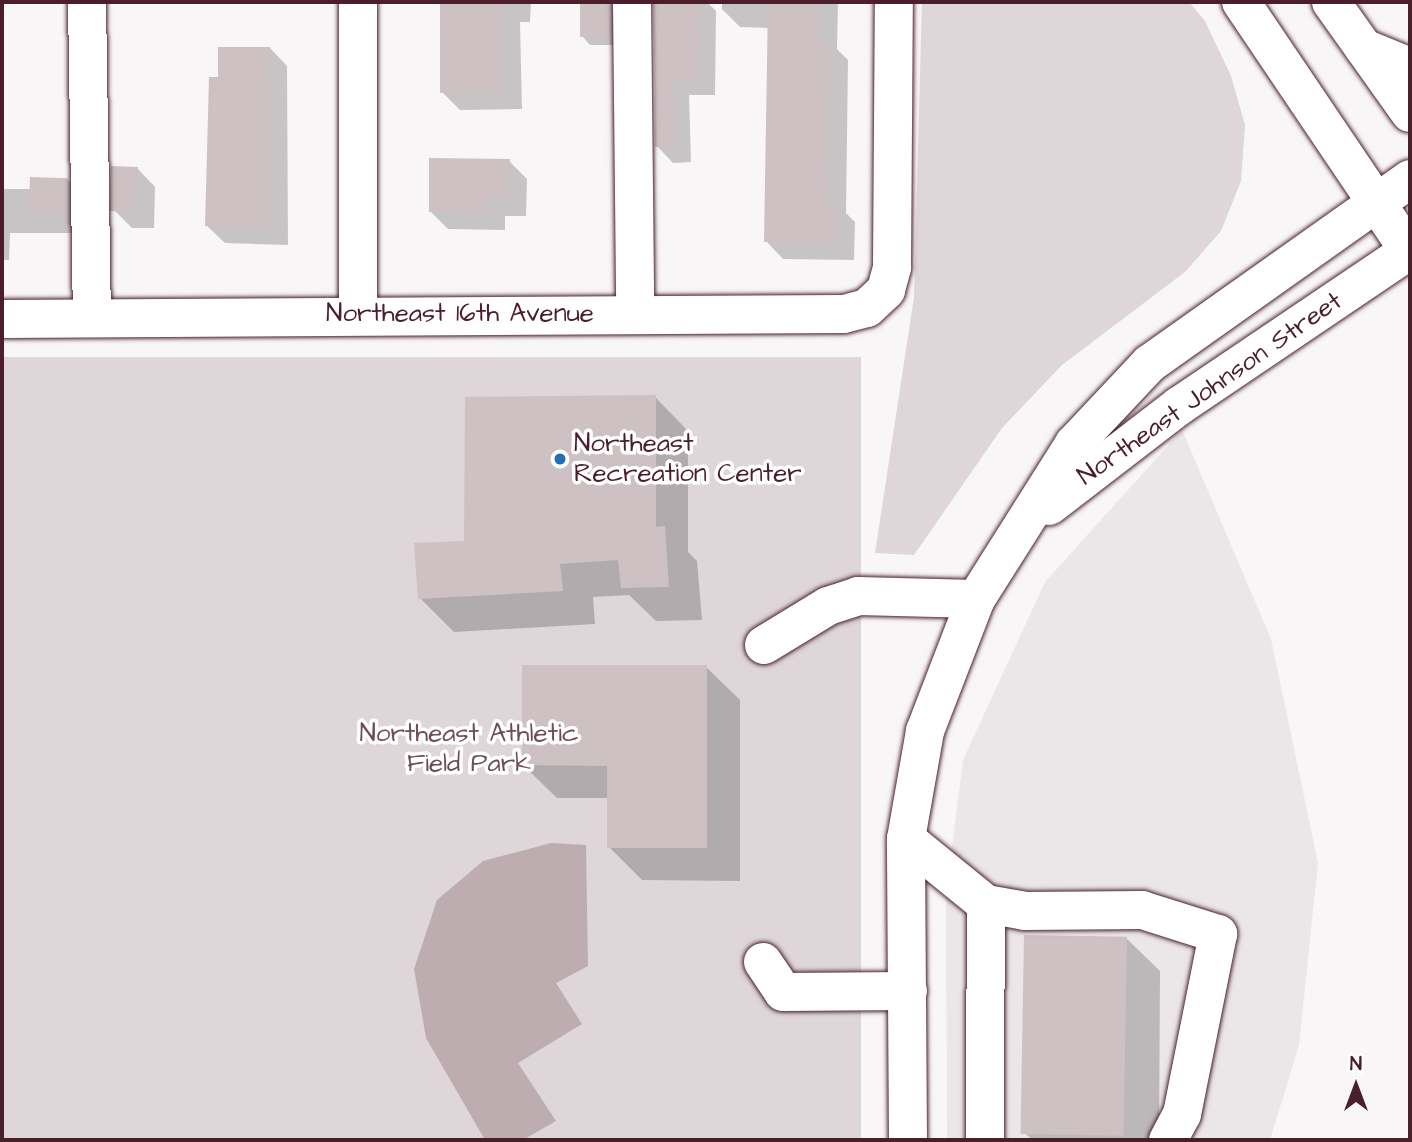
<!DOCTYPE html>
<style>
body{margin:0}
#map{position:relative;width:1412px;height:1142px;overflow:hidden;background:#f8f6f7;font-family:"Architects Daughter",sans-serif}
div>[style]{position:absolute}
.built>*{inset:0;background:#ebe6e8}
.green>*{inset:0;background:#ded6d9;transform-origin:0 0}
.water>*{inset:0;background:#bdadb0}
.shadow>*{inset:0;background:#0003}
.building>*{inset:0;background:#cdc1c4;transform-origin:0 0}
.roads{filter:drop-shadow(0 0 2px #4a1f2b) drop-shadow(0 0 2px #4a1f2b)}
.minor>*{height:38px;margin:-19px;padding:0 19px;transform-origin:19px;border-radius:19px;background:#fff}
.major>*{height:38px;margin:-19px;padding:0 19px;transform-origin:19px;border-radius:19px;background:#fff}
.highway>*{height:38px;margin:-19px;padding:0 19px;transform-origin:19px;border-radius:19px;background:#fff}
.dots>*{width:19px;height:19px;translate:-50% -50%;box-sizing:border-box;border:4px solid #fff;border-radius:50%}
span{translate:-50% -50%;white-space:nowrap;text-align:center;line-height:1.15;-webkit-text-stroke:7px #fff;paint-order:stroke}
.street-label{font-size:26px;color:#4a1f2b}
.poi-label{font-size:26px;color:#4a1f2b}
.left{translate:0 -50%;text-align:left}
.park-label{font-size:26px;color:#6f4d56}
.frame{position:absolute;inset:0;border:4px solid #4a1f2b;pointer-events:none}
.north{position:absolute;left:1321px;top:1051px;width:70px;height:70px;-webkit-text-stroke:5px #fff;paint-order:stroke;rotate:0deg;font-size:19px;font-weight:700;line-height:28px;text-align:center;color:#4a1f2b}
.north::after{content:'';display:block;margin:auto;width:24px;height:32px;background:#4a1f2b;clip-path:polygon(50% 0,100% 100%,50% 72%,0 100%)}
</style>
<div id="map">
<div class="built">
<div style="clip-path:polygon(1182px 430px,1271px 639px,1318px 863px,1299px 1045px,1270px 1140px,947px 1140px,946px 895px,963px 760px,1045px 582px)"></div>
</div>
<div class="green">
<div style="clip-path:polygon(922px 2px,1189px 2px,1205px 21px,1231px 76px,1245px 125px,1241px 181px,1221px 231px,1185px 272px,1062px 365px,1002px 428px,914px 555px,875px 553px,914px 297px)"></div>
<div style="left:861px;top:357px;width:783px;height:859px;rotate:90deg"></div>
</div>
<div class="water">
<div style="clip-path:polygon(551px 843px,586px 845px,588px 966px,556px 983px,582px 1024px,518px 1063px,556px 1121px,523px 1140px,485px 1140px,426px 1038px,414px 969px,437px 900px,483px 861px)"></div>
</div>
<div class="shadow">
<div style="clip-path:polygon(443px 2px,531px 2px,530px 22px,520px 22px,522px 109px,460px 110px,442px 92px)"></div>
<div style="clip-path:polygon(582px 2px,610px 2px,618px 11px,618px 45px,590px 45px,582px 36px)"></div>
<div style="clip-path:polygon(653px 2px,707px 2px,716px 11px,715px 95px,689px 95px,691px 162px,673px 163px,657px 146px)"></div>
<div style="clip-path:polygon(722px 2px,838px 2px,837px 49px,848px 60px,846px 213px,855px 222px,854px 260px,783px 259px,766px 241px,769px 28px,740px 27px,722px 9px)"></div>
<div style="clip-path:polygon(270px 48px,287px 66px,288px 245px,225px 243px,207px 226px,220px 78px)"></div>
<div style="clip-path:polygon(509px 161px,527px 179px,526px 216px,505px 216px,505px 230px,448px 229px,430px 211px)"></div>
<div style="clip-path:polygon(138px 169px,155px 187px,154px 228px,132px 228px,114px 210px)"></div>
<div style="clip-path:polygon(67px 179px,85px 197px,86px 233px,10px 233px,9px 260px,2px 260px,2px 189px,32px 189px)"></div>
<div style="clip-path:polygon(655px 397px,688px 431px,688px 552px,697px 561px,702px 620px,656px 621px,629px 595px,593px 597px,595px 624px,454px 632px,420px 598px,466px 543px)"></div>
<div style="clip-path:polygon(706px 667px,740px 700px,740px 881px,642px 880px,609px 847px,609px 798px,557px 798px,523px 765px)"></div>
<div style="clip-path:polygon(1126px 938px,1160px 971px,1159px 1140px,1032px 1140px,1026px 1134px)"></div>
</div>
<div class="building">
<div style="left:440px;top:2px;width:63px;height:91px"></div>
<div style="left:580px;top:2px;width:30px;height:35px"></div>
<div style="clip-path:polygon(654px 2px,701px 2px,699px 80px,673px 79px,676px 146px,655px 147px)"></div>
<div style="clip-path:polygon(768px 2px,821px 2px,820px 41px,831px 41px,828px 203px,838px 203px,837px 243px,764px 242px)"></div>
<div style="clip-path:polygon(218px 47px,270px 47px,271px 228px,205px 226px,209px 77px,218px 77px)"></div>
<div style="clip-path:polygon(429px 158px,510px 159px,509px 199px,488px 199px,488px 213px,429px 212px)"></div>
<div style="left:111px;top:166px;width:27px;height:45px;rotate:2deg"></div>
<div style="left:30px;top:177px;width:38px;height:39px;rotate:2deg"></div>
<div style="clip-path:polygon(656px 395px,656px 527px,665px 526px,669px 587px,621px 588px,618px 560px,560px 564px,563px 591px,418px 599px,414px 543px,464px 541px,465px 397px)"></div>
<div style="clip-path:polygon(522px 665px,707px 665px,707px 848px,607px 848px,607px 766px,522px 765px)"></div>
<div style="left:1024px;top:935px;width:103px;height:199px;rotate:1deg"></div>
</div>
<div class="roads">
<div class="minor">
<div style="left:87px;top:2px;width:315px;rotate:89.1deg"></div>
<div style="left:632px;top:2px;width:312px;rotate:89.4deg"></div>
<div style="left:1364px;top:48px;width:50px;rotate:22.4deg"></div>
<div style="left:358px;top:315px;width:313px;rotate:-90deg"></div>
<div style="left:2px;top:319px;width:842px;rotate:-0.34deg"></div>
<div style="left:844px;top:314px;width:24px;rotate:-15deg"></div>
<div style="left:867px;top:308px;width:26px;rotate:-43deg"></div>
<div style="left:886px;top:290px;width:24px;rotate:-75deg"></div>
<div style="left:892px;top:267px;width:265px;rotate:-89.6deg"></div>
<div style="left:1049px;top:506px;width:164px;rotate:-37.6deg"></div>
<div style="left:1179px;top:406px;width:279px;rotate:-34deg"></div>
<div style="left:764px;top:645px;width:75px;rotate:-31.4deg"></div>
<div style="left:828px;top:606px;width:32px;rotate:-18deg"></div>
<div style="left:858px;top:596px;width:118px;rotate:1.5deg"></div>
<div style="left:906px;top:839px;width:103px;rotate:39.1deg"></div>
<div style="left:986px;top:904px;width:39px;rotate:10deg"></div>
<div style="left:1024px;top:911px;width:118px;rotate:-0.5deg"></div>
<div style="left:1142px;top:910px;width:80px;rotate:17.5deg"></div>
<div style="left:1218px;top:934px;width:184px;rotate:101.3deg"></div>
<div style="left:1182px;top:1114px;width:30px;rotate:118deg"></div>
<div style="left:763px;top:962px;width:36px;rotate:56deg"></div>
<div style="left:783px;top:992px;width:125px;rotate:-0.5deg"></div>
<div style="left:908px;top:1140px;width:301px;rotate:-90.4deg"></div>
<div style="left:906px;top:839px;width:110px;rotate:-80deg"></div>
<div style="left:925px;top:731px;width:142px;rotate:-68.9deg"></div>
<div style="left:976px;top:599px;width:183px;rotate:-57.7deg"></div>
<div style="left:1074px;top:444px;width:110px;rotate:-46.8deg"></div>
<div style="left:1149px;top:364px;width:320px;rotate:-35.3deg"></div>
<div style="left:985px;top:1140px;width:236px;rotate:-89.8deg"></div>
</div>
<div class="major">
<div style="left:1241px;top:2px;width:300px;rotate:56deg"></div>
<div style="left:1331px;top:2px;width:136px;rotate:54.6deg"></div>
</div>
<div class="highway">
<div style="left:1409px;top:251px;width:3px;rotate:72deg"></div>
</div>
</div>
<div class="dots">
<div style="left:560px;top:459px;background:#1f6fb2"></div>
</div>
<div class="street-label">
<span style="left:460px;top:314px">Northeast 16th Avenue</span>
<span style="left:1210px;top:389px;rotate:-35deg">Northeast Johnson Street</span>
</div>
<div class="poi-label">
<span class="left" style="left:574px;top:459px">Northeast<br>Recreation Center</span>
</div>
<div class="park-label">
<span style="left:469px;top:749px">Northeast Athletic<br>Field Park</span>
</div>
<div class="frame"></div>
<div class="north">N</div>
</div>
